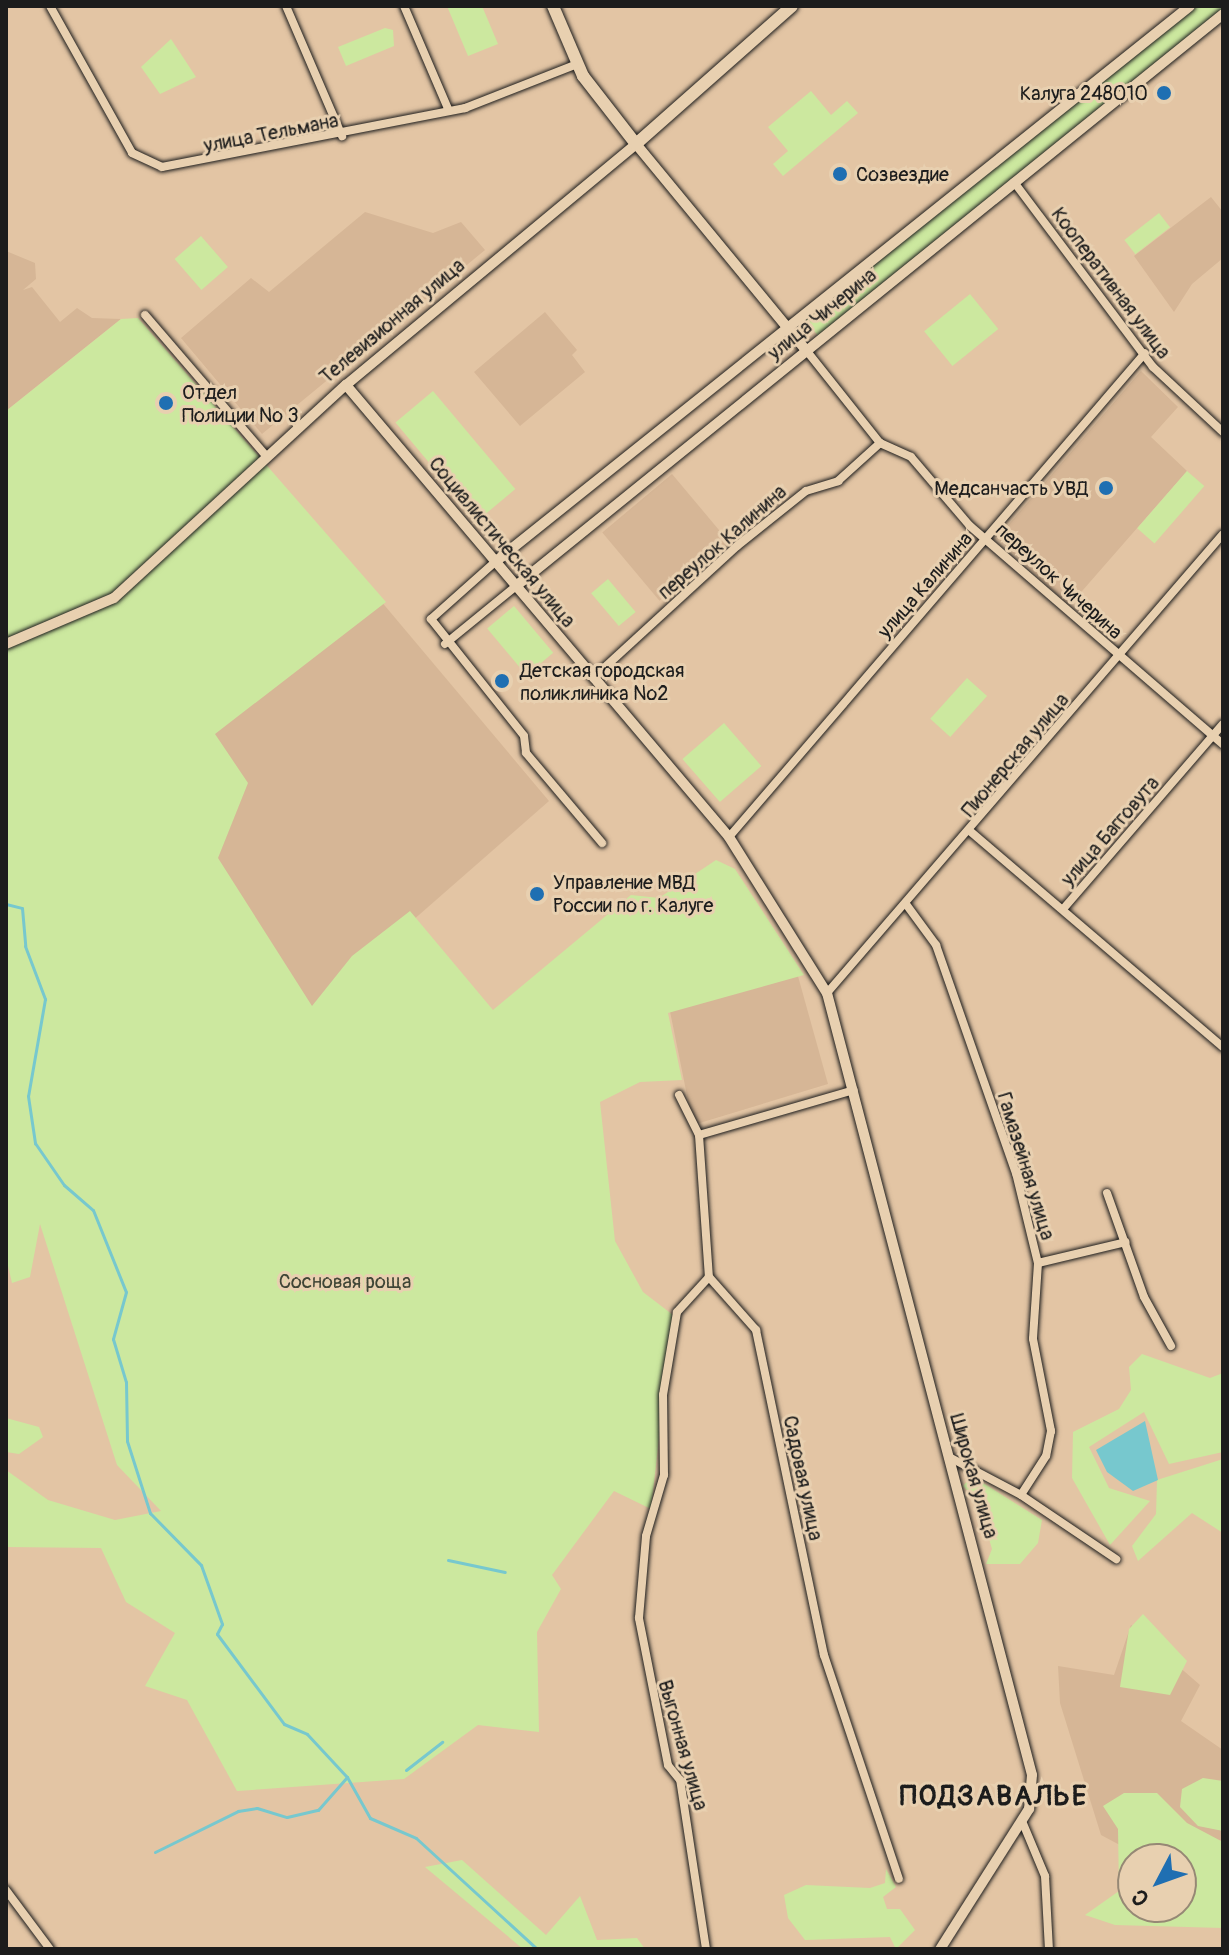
<!DOCTYPE html>
<meta charset="utf-8">
<style>
body{margin:0}
#map{position:relative;width:1229px;height:1955px;overflow:hidden;background:#e3c5a4;font-family:Pangolin,sans-serif}
div>[style]{position:absolute}
.built>*{inset:0;background:#d6b696;transform-origin:0 0}
.green>*{inset:0;background:#cce89f;transform-origin:0 0}
.water>*{inset:0;background:#77c8ce}
.stream>*{height:3px;margin:-1.5px;padding:0 1.5px;transform-origin:1.5px;border-radius:1.5px;background:#77c8ce}
.roads{filter:drop-shadow(0 0 2px #1c1c1c) drop-shadow(0 0 2px #1c1c1c)}
.minor>*{height:8px;margin:-4px;padding:0 4px;transform-origin:4px;border-radius:4px;background:#e8d0b0}
.tertiary>*{height:10px;margin:-5px;padding:0 5px;transform-origin:5px;border-radius:5px;background:#e8d0b0}
.secondary>*{height:12px;margin:-6px;padding:0 6px;transform-origin:6px;border-radius:6px;background:#e8d0b0}
.dots>*{width:22px;height:22px;translate:-50% -50%;box-sizing:border-box;border:4px solid #e8d0b0;border-radius:50%}
span{translate:-50% -50%;white-space:nowrap;text-align:center;line-height:1.15;-webkit-text-stroke:6px #e8d0b0;paint-order:stroke}
.poi-label{font-size:20px;color:#1c1c1c}
.right{translate:-100% -50%;text-align:right}
.left{translate:0 -50%;text-align:left}
.street-label{font-size:20px;color:#1c1c1c}
.park-label{font-size:20px;color:#3f4536}
.district-label{font-size:28px;color:#1c1c1c;font-weight:700;letter-spacing:2px}
.frame{position:absolute;inset:0;border:8px solid #1c1c1c;pointer-events:none}
.north{position:absolute;left:1117px;top:1843px;width:80px;height:80px;box-sizing:border-box;background:#e8d0b0;border:2px solid #968875;border-radius:50%;rotate:229deg;font-size:22px;font-weight:700;line-height:32px;text-align:center;color:#1c1c1c}
.north::after{content:'';display:block;margin:auto;width:28px;height:36px;background:#1f6fb2;clip-path:polygon(50% 0,100% 100%,50% 72%,0 100%)}
</style>
<div id="map">
<div class="built">
<div style="clip-path:polygon(1211px 197px,1223px 212px,1223px 258px,1192px 284px,1174px 312px,1134px 256px)"></div>
<div style="clip-path:polygon(365px 212px,433px 233px,461px 222px,485px 250px,262px 434px,181px 338px,251px 278px,269px 292px)"></div>
<div style="clip-path:polygon(6px 251px,35px 263px,36px 279px,23px 290px,32px 287px,60px 322px,77px 308px,92px 318px,121px 319px,6px 411px)"></div>
<div style="clip-path:polygon(545px 312px,577px 350px,572px 355px,585px 372px,520px 426px,474px 372px)"></div>
<div style="clip-path:polygon(1141px 371px,1178px 407px,1151px 437px,1187px 471px,1069px 606px,997px 538px)"></div>
<div style="left:672px;top:474px;width:89px;height:91px;rotate:50deg"></div>
<div style="clip-path:polygon(359px 575px,549px 801px,307px 1013px,195px 845px,116px 640px)"></div>
<div style="clip-path:polygon(660px 962px,796px 969px,828px 1084px,693px 1125px)"></div>
<div style="clip-path:polygon(1131px 1625px,1200px 1685px,1181px 1721px,1223px 1750px,1223px 1841px,1169px 1834px,1133px 1852px,1101px 1835px,1060px 1703px,1058px 1666px,1114px 1675px)"></div>
</div>
<div class="green">
<div style="clip-path:polygon(447px 6px,482px 6px,498px 44px,468px 56px)"></div>
<div style="clip-path:polygon(1190px 6px,1223px 6px,1223px 15px,820px 338px,801px 315px)"></div>
<div style="clip-path:polygon(385px 28px,393px 30px,394px 46px,346px 66px,338px 47px)"></div>
<div style="clip-path:polygon(171px 39px,196px 77px,160px 94px,141px 67px)"></div>
<div style="clip-path:polygon(811px 91px,831px 115px,847px 101px,858px 113px,783px 176px,773px 164px,788px 151px,768px 127px)"></div>
<div style="left:1159px;top:213px;width:18px;height:44px;rotate:52deg"></div>
<div style="left:201px;top:236px;width:41px;height:35px;rotate:49deg"></div>
<div style="left:970px;top:294px;width:45px;height:59px;rotate:51deg"></div>
<div style="clip-path:polygon(138px 318px,386px 602px,215px 734px,248px 783px,218px 858px,312px 1006px,352px 956px,410px 911px,493px 1010px,631px 895px,659px 898px,716px 860px,735px 869px,804px 975px,668px 1013px,682px 1080px,640px 1082px,600px 1102px,615px 1241px,643px 1292px,673px 1315px,651px 1509px,614px 1491px,552px 1575px,561px 1589px,537px 1632px,539px 1732px,478px 1725px,404px 1779px,237px 1791px,187px 1700px,145px 1686px,175px 1633px,126px 1602px,101px 1548px,6px 1547px,6px 1470px,48px 1500px,115px 1520px,161px 1511px,117px 1465px,40px 1224px,30px 1277px,12px 1283px,6px 1257px,6px 411px,121px 319px)"></div>
<div style="left:433px;top:391px;width:128px;height:49px;rotate:50deg"></div>
<div style="left:1187px;top:471px;width:23px;height:76px;rotate:41deg"></div>
<div style="left:608px;top:579px;width:43px;height:22px;rotate:50deg"></div>
<div style="left:514px;top:606px;width:61px;height:35px;rotate:50deg"></div>
<div style="left:967px;top:678px;width:27px;height:55px;rotate:42deg"></div>
<div style="left:724px;top:723px;width:57px;height:55px;rotate:49deg"></div>
<div style="clip-path:polygon(1142px 1354px,1210px 1378px,1223px 1373px,1223px 1452px,1169px 1464px,1144px 1412px,1089px 1447px,1109px 1488px,1150px 1501px,1110px 1545px,1072px 1478px,1073px 1432px,1119px 1409px,1131px 1390px,1129px 1367px)"></div>
<div style="clip-path:polygon(6px 1418px,39px 1427px,43px 1437px,19px 1454px,6px 1452px)"></div>
<div style="clip-path:polygon(1223px 1459px,1223px 1533px,1192px 1513px,1138px 1561px,1132px 1546px,1156px 1514px,1157px 1480px)"></div>
<div style="clip-path:polygon(972px 1476px,1042px 1520px,1038px 1543px,1020px 1564px,986px 1564px,992px 1549px,978px 1501px,963px 1486px)"></div>
<div style="clip-path:polygon(1143px 1614px,1187px 1661px,1170px 1695px,1120px 1687px,1129px 1629px)"></div>
<div style="clip-path:polygon(1203px 1778px,1223px 1781px,1223px 1831px,1198px 1826px,1180px 1807px,1182px 1789px)"></div>
<div style="clip-path:polygon(evenodd,1124px 1793px,1157px 1793px,1187px 1823px,1223px 1842px,1223px 1928px,1115px 1925px,1085px 1915px,1119px 1891px,1118px 1829px,1103px 1806px,1124px 1793px,1133px 1859px,1181px 1859px,1181px 1907px,1133px 1907px,1133px 1859px)"></div>
<div style="clip-path:polygon(462px 1860px,546px 1935px,580px 1896px,597px 1940px,637px 1938px,645px 1949px,523px 1949px,425px 1867px)"></div>
<div style="clip-path:polygon(886px 1869px,896px 1887px,883px 1897px,887px 1909px,900px 1909px,915px 1930px,896px 1949px,890px 1937px,805px 1940px,788px 1918px,784px 1895px,806px 1885px,870px 1888px,885px 1883px)"></div>
</div>
<div class="water">
<div style="clip-path:polygon(1145px 1421px,1158px 1480px,1133px 1491px,1107px 1472px,1096px 1450px)"></div>
</div>
<div class="stream">
<div style="left:6px;top:904px;width:16px;rotate:14deg"></div>
<div style="left:22px;top:908px;width:38px;rotate:85deg"></div>
<div style="left:25px;top:946px;width:57px;rotate:69.3deg"></div>
<div style="left:45px;top:999px;width:98px;rotate:99.9deg"></div>
<div style="left:28px;top:1096px;width:48px;rotate:81.5deg"></div>
<div style="left:35px;top:1143px;width:51px;rotate:55.4deg"></div>
<div style="left:64px;top:1185px;width:38px;rotate:41deg"></div>
<div style="left:93px;top:1210px;width:88px;rotate:68.1deg"></div>
<div style="left:126px;top:1292px;width:49px;rotate:105.5deg"></div>
<div style="left:113px;top:1339px;width:45px;rotate:73.2deg"></div>
<div style="left:126px;top:1382px;width:59px;rotate:89deg"></div>
<div style="left:127px;top:1441px;width:76px;rotate:72.3deg"></div>
<div style="left:150px;top:1513px;width:73px;rotate:45.6deg"></div>
<div style="left:201px;top:1565px;width:63px;rotate:70.4deg"></div>
<div style="left:222px;top:1624px;width:11px;rotate:117deg"></div>
<div style="left:217px;top:1634px;width:112px;rotate:53.3deg"></div>
<div style="left:284px;top:1724px;width:25px;rotate:23deg"></div>
<div style="left:307px;top:1734px;width:59px;rotate:47.1deg"></div>
<div style="left:347px;top:1777px;width:47px;rotate:60.7deg"></div>
<div style="left:370px;top:1818px;width:50px;rotate:23.5deg"></div>
<div style="left:416px;top:1838px;width:164px;rotate:42.5deg"></div>
<div style="left:448px;top:1560px;width:58px;rotate:11.9deg"></div>
<div style="left:406px;top:1770px;width:46px;rotate:-37.9deg"></div>
<div style="left:155px;top:1852px;width:93px;rotate:-26.3deg"></div>
<div style="left:238px;top:1811px;width:19px;rotate:-9deg"></div>
<div style="left:257px;top:1808px;width:31px;rotate:17deg"></div>
<div style="left:287px;top:1817px;width:32px;rotate:-13deg"></div>
<div style="left:318px;top:1810px;width:44px;rotate:-48.7deg"></div>
</div>
<div class="roads">
<div class="minor">
<div style="left:50px;top:6px;width:168px;rotate:60.8deg"></div>
<div style="left:132px;top:153px;width:33px;rotate:25deg"></div>
<div style="left:162px;top:167px;width:309px;rotate:-11deg"></div>
<div style="left:465px;top:108px;width:120px;rotate:-21.4deg"></div>
<div style="left:286px;top:6px;width:142px;rotate:66.7deg"></div>
<div style="left:404px;top:6px;width:114px;rotate:66.8deg"></div>
<div style="left:1014px;top:182px;width:231px;rotate:53.1deg"></div>
<div style="left:1153px;top:367px;width:96px;rotate:42.9deg"></div>
<div style="left:145px;top:315px;width:187px;rotate:49.3deg"></div>
<div style="left:806px;top:350px;width:119px;rotate:51.5deg"></div>
<div style="left:880px;top:443px;width:34px;rotate:24deg"></div>
<div style="left:911px;top:457px;width:91px;rotate:49.5deg"></div>
<div style="left:970px;top:526px;width:334px;rotate:40.8deg"></div>
<div style="left:495px;top:562px;width:86px;rotate:138.3deg"></div>
<div style="left:431px;top:619px;width:149px;rotate:51.5deg"></div>
<div style="left:524px;top:736px;width:17px;rotate:83deg"></div>
<div style="left:526px;top:753px;width:118px;rotate:49.8deg"></div>
<div style="left:445px;top:644px;width:92px;rotate:-39.2deg"></div>
<div style="left:593px;top:678px;width:195px;rotate:-42.5deg"></div>
<div style="left:737px;top:546px;width:88px;rotate:-38.6deg"></div>
<div style="left:806px;top:491px;width:34px;rotate:-17deg"></div>
<div style="left:838px;top:481px;width:57px;rotate:-42.1deg"></div>
<div style="left:971px;top:832px;width:331px;rotate:40.5deg"></div>
<div style="left:729px;top:837px;width:638px;rotate:-49.32deg"></div>
<div style="left:906px;top:904px;width:51px;rotate:53.8deg"></div>
<div style="left:936px;top:945px;width:242px;rotate:70.7deg"></div>
<div style="left:1016px;top:1173px;width:93px;rotate:76.3deg"></div>
<div style="left:1038px;top:1263px;width:76px;rotate:93.8deg"></div>
<div style="left:1033px;top:1339px;width:94px;rotate:78.9deg"></div>
<div style="left:1051px;top:1431px;width:25px;rotate:101deg"></div>
<div style="left:1046px;top:1456px;width:46px;rotate:122.7deg"></div>
<div style="left:1064px;top:908px;width:243px;rotate:-49.2deg"></div>
<div style="left:827px;top:993px;width:606px;rotate:-49.21deg"></div>
<div style="left:679px;top:1095px;width:45px;rotate:63.4deg"></div>
<div style="left:699px;top:1135px;width:142px;rotate:86deg"></div>
<div style="left:709px;top:1277px;width:71px;rotate:48.4deg"></div>
<div style="left:756px;top:1330px;width:332px;rotate:78.2deg"></div>
<div style="left:824px;top:1655px;width:236px;rotate:71.5deg"></div>
<div style="left:699px;top:1135px;width:161px;rotate:-16.2deg"></div>
<div style="left:1107px;top:1193px;width:110px;rotate:70.4deg"></div>
<div style="left:1144px;top:1297px;width:56px;rotate:61.1deg"></div>
<div style="left:1038px;top:1263px;width:90px;rotate:-13.4deg"></div>
<div style="left:949px;top:1457px;width:81px;rotate:27.8deg"></div>
<div style="left:1021px;top:1495px;width:115px;rotate:34deg"></div>
<div style="left:1022px;top:1821px;width:60px;rotate:67.3deg"></div>
<div style="left:1045px;top:1876px;width:73px;rotate:86.9deg"></div>
<div style="left:6px;top:1890px;width:74px;rotate:53.3deg"></div>
<div style="left:706px;top:1949px;width:171px;rotate:-98.7deg"></div>
<div style="left:680px;top:1780px;width:19px;rotate:-129deg"></div>
<div style="left:668px;top:1765px;width:150px;rotate:-101.2deg"></div>
<div style="left:639px;top:1618px;width:82px;rotate:-85.1deg"></div>
<div style="left:646px;top:1536px;width:64px;rotate:-73.6deg"></div>
<div style="left:664px;top:1475px;width:80px;rotate:-90.7deg"></div>
<div style="left:663px;top:1395px;width:84px;rotate:-80.4deg"></div>
<div style="left:677px;top:1312px;width:47px;rotate:-47.6deg"></div>
</div>
<div class="tertiary">
<div style="left:346px;top:385px;width:592px;rotate:49.72deg"></div>
<div style="left:729px;top:837px;width:184px;rotate:57.9deg"></div>
<div style="left:827px;top:993px;width:808px;rotate:75.31deg"></div>
<div style="left:1032px;top:1775px;width:34px;rotate:95deg"></div>
<div style="left:1029px;top:1809px;width:166px;rotate:122.4deg"></div>
<div style="left:495px;top:562px;width:890px;rotate:-38.66deg"></div>
<div style="left:516px;top:586px;width:909px;rotate:-38.97deg"></div>
<div style="left:6px;top:644px;width:117px;rotate:-23.1deg"></div>
<div style="left:114px;top:598px;width:315px;rotate:-42.6deg"></div>
<div style="left:346px;top:385px;width:377px;rotate:-39.7deg"></div>
<div style="left:636px;top:144px;width:267px;rotate:50.5deg"></div>
</div>
<div class="secondary">
<div style="left:553px;top:6px;width:76px;rotate:66.8deg"></div>
<div style="left:583px;top:76px;width:86px;rotate:52.1deg"></div>
<div style="left:636px;top:144px;width:208px;rotate:-41.5deg"></div>
</div>
</div>
<div class="dots">
<div style="left:1164px;top:93px;background:#1f6fb2"></div>
<div style="left:840px;top:174px;background:#1f6fb2"></div>
<div style="left:166px;top:403px;background:#1f6fb2"></div>
<div style="left:1106px;top:488px;background:#1f6fb2"></div>
<div style="left:502px;top:681px;background:#1f6fb2"></div>
<div style="left:537px;top:894px;background:#1f6fb2"></div>
</div>
<div class="poi-label">
<span class="right" style="left:1148px;top:93px">Калуга 248010</span>
<span class="left" style="left:856px;top:174px">Созвездие</span>
<span class="left" style="left:182px;top:404px">Отдел<br>Полиции № 3</span>
<span class="right" style="left:1088px;top:488px">Медсанчасть УВД</span>
<span class="left" style="left:520px;top:682px">Детская городская<br>поликлиника №2</span>
<span class="left" style="left:553px;top:894px">Управление МВД<br>России по г. Калуге</span>
</div>
<div class="street-label">
<span style="left:271px;top:133px;rotate:-11deg">улица Тельмана</span>
<span style="left:1111px;top:283px;rotate:53deg">Кооперативная улица</span>
<span style="left:822px;top:314px;rotate:-39deg">улица Чичерина</span>
<span style="left:392px;top:321px;rotate:-40deg">Телевизионная улица</span>
<span style="left:502px;top:542px;rotate:50deg">Социалистическая улица</span>
<span style="left:722px;top:542px;rotate:-41deg">переулок Калинина</span>
<span style="left:1059px;top:581px;rotate:42deg">переулок Чичерина</span>
<span style="left:925px;top:585px;rotate:-49deg">улица Калинина</span>
<span style="left:1015px;top:755px;rotate:-50deg">Пионерская улица</span>
<span style="left:1110px;top:831px;rotate:-49deg">улица Багговута</span>
<span style="left:1026px;top:1166px;rotate:73deg">Гамазейная улица</span>
<span style="left:974px;top:1476px;rotate:74deg">Широкая улица</span>
<span style="left:803px;top:1478px;rotate:78deg">Садовая улица</span>
<span style="left:683px;top:1745px;rotate:74deg">Выгонная улица</span>
</div>
<div class="park-label">
<span style="left:345px;top:1281px">Сосновая роща</span>
</div>
<div class="district-label">
<span style="left:994px;top:1797px">ПОДЗАВАЛЬЕ</span>
</div>
<div class="frame"></div>
<div class="north">С</div>
</div>
